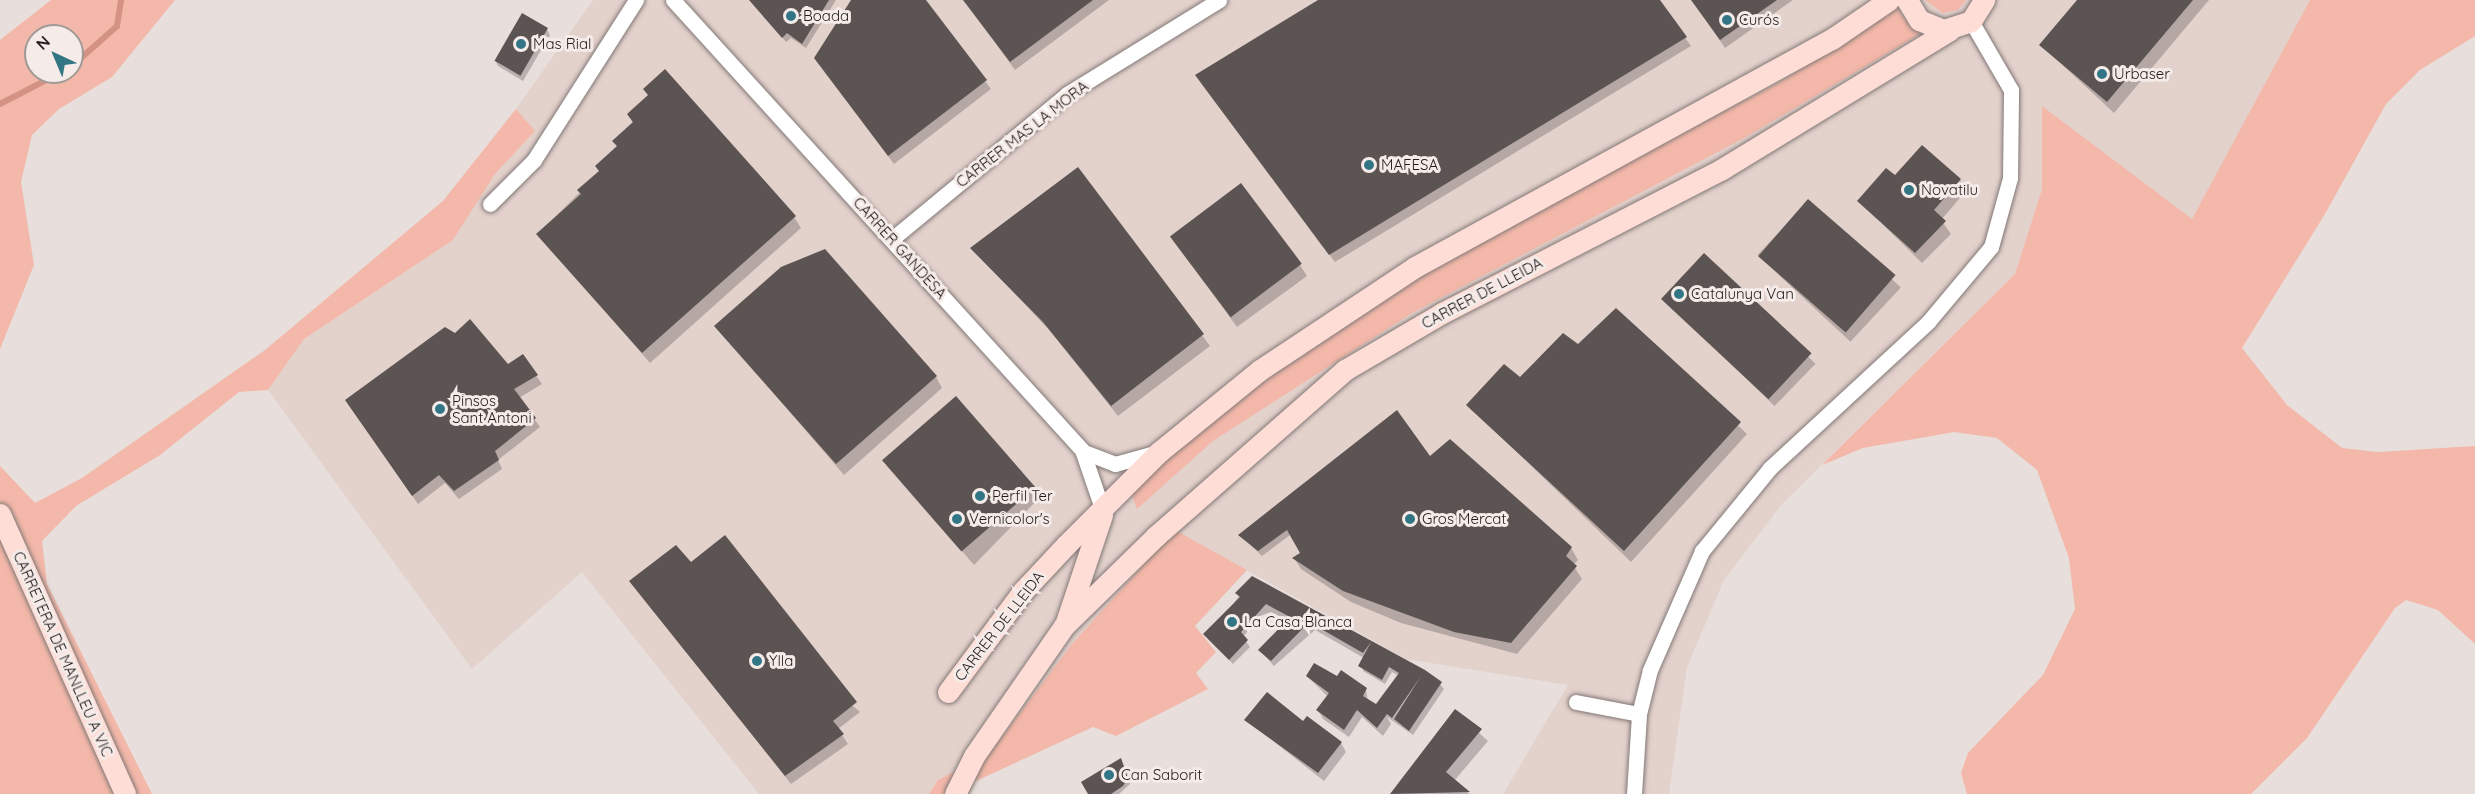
<!DOCTYPE html>
<meta charset="utf-8">
<style>
body{margin:0}
#map{position:relative;width:2475px;height:794px;overflow:hidden;background:#e8dedb;font-family:Quicksand,sans-serif}
div>[style]{position:absolute}
.built>*{inset:0;background:#e3d1cc}
.green>*{inset:0;background:#f3b8a9}
.shadow>*{inset:0;background:#0003;transform-origin:0 0}
.stream>*{height:6px;margin:-3px;padding:0 3px;transform-origin:3px;border-radius:3px;background:#d39283}
.building>*{inset:0;background:#5c5452;transform-origin:0 0}
.roads{filter:drop-shadow(0 0 2px #827977) drop-shadow(0 0 2px #827977)}
.street>*{height:15px;margin:-7.5px;padding:0 7.5px;transform-origin:7.5px;border-radius:7.5px;background:#fff}
.secondary>*{height:21px;margin:-10.5px;padding:0 10.5px;transform-origin:10.5px;border-radius:10.5px;background:#fdddd5}
.dots>*{width:16px;height:16px;translate:-50% -50%;box-sizing:border-box;border:3px solid #f5ebe8;border-radius:50%}
span{translate:-50% -50%;white-space:nowrap;text-align:center;line-height:1.15;-webkit-text-stroke:6px #f5ebe8;paint-order:stroke}
.poi-label{font-size:15px;color:#211d1c}
.left{translate:0 -50%;text-align:left}
.street-label{font-size:15px;color:#211d1c}
.north{position:absolute;left:24px;top:24px;width:60px;height:60px;box-sizing:border-box;background:#f5ebe8;border:2px solid #a09996;border-radius:50%;rotate:316deg;font-size:16px;font-weight:700;line-height:24px;text-align:center;color:#211d1c}
.north::after{content:'';display:block;margin:auto;width:21px;height:27px;background:#327685;clip-path:polygon(50% 0,100% 100%,50% 72%,0 100%)}
</style>
<div id="map">
<div class="built">
<div style="clip-path:polygon(593px 0,2310px 0,2192px 220px,2043px 107px,2042px 189px,2015px 274px,1782px 504px,1724px 580px,1687px 667px,1669px 794px,1503px 794px,1568px 685px,1406px 659px,1175px 530px,1072px 644px,989px 754px,938px 780px,929px 794px,759px 794px,582px 572px,472px 669px,268px 390px,304px 339px,453px 240px,495px 174px,534px 131px,516px 109px)"></div>
</div>
<div class="green">
<div style="clip-path:polygon(evenodd,51px 0,175px 0,112px 77px,59px 109px,32px 135px,21px 182px,34px 265px,0 349px,0 40px,51px 0,36px 36px,72px 36px,72px 72px,36px 72px,36px 36px)"></div>
<div style="clip-path:polygon(1925px 0,1966px 0,1958px 10px,1943px 13px)"></div>
<div style="clip-path:polygon(2310px 0,2475px 0,2475px 36px,2420px 70px,2386px 104px,2325px 214px,2242px 348px,2287px 405px,2342px 448px,2378px 452px,2475px 446px,2475px 644px,2438px 610px,2406px 600px,2395px 608px,2307px 738px,2251px 794px,1967px 794px,1961px 773px,1968px 753px,2043px 675px,2075px 609px,2069px 558px,2037px 470px,1997px 438px,1954px 432px,1863px 448px,1822px 465px,2015px 274px,2042px 189px,2042px 106px,2192px 219px)"></div>
<div style="clip-path:polygon(1896px 7px,1920px 34px,1746px 137px,1412px 313px,1213px 441px,1137px 509px,1131px 492px,1177px 448px,1261px 379px,1369px 305px,1463px 249px,1780px 82px)"></div>
<div style="clip-path:polygon(516px 109px,535px 131px,495px 174px,453px 240px,304px 339px,268px 390px,239px 392px,160px 455px,76px 506px,42px 541px,47px 584px,152px 794px,0 794px,0 466px,35px 503px,82px 478px,265px 350px,443px 201px)"></div>
<div style="clip-path:polygon(1175px 530px,1247px 570px,1195px 626px,1216px 652px,1196px 673px,1208px 689px,1116px 736px,1093px 727px,974px 782px,969px 794px,929px 794px,938px 780px,989px 754px,1072px 644px)"></div>
</div>
<div class="shadow">
<div style="clip-path:polygon(750px 0,836px 0,806px 48px,791px 38px,786px 42px)"></div>
<div style="clip-path:polygon(853px 0,924px 0,991px 89px,894px 164px,815px 58px)"></div>
<div style="clip-path:polygon(964px 0,1109px 0,1015px 70px)"></div>
<div style="clip-path:polygon(1321px 0,1658px 0,1691px 46px,1335px 262px,1202px 84px)"></div>
<div style="clip-path:polygon(1692px 0,1793px 0,1725px 48px)"></div>
<div style="clip-path:polygon(2079px 0,2209px 0,2114px 113px,2041px 45px)"></div>
<div style="clip-path:polygon(547px 29px,550px 35px,523px 81px,498px 66px,495px 60px)"></div>
<div style="clip-path:polygon(628px 115px,794px 217px,801px 228px,650px 363px,538px 234px,600px 172px,618px 148px,614px 141px,633px 123px)"></div>
<div style="clip-path:polygon(1078px 169px,1210px 346px,1118px 416px,1049px 330px,972px 248px)"></div>
<div style="clip-path:polygon(1896px 177px,1960px 180px,1966px 191px,1941px 220px,1951px 234px,1922px 263px,1859px 201px)"></div>
<div style="left:1808px;top:201px;width:127px;height:74px;rotate:43deg"></div>
<div style="clip-path:polygon(1171px 237px,1300px 265px,1307px 276px,1237px 327px)"></div>
<div style="left:1704px;top:256px;width:155px;height:59px;rotate:44deg"></div>
<div style="clip-path:polygon(1616px 310px,1747px 434px,1631px 562px,1468px 405px,1579px 346px)"></div>
<div style="clip-path:polygon(716px 326px,936px 377px,942px 388px,844px 475px)"></div>
<div style="clip-path:polygon(522px 356px,542px 384px,519px 398px,540px 427px,498px 460px,502px 469px,459px 499px,445px 483px,418px 504px,352px 409px,508px 366px)"></div>
<div style="clip-path:polygon(1429px 458px,1571px 548px,1578px 560px,1573px 565px,1582px 579px,1517px 654px,1401px 623px,1351px 602px,1301px 569px,1294px 558px,1301px 553px,1290px 535px,1262px 556px,1240px 535px)"></div>
<div style="clip-path:polygon(884px 461px,1035px 488px,1040px 497px,974px 565px)"></div>
<div style="clip-path:polygon(690px 564px,860px 712px,838px 729px,848px 744px,791px 784px,631px 581px)"></div>
<div style="clip-path:polygon(1252px 578px,1440px 684px,1444px 689px,1413px 735px,1387px 717px,1391px 724px,1383px 736px,1362px 717px,1349px 737px,1323px 719px,1318px 710px,1328px 697px,1307px 676px,1366px 689px,1368px 702px,1379px 710px,1399px 676px,1392px 672px,1385px 684px,1363px 671px,1364px 658px,1315px 630px,1274px 666px,1260px 651px,1289px 621px,1271px 612px,1260px 616px,1243px 637px,1250px 647px,1233px 664px,1208px 639px)"></div>
<div style="clip-path:polygon(1455px 711px,1488px 741px,1454px 781px,1470px 794px,1392px 794px)"></div>
<div style="clip-path:polygon(1246px 720px,1303px 723px,1341px 743px,1346px 752px,1324px 781px)"></div>
<div style="clip-path:polygon(1123px 765px,1130px 784px,1119px 794px,1089px 794px)"></div>
</div>
<div class="stream">
<div style="left:72px;top:66px;width:60px;rotate:-41.6deg"></div>
<div style="left:117px;top:26px;width:26px;rotate:-81deg"></div>
<div style="left:0;top:104px;width:70px;rotate:-27.3deg"></div>
</div>
<div class="building">
<div style="clip-path:polygon(749px 0,829px 0,802px 44px,787px 33px,782px 38px)"></div>
<div style="clip-path:polygon(851px 0,926px 0,987px 80px,888px 156px,814px 58px)"></div>
<div style="clip-path:polygon(963px 0,1093px 0,1010px 62px)"></div>
<div style="clip-path:polygon(1318px 0,1660px 0,1687px 37px,1329px 255px,1195px 75px)"></div>
<div style="clip-path:polygon(1691px 0,1777px 0,1720px 40px)"></div>
<div style="clip-path:polygon(2077px 0,2193px 0,2107px 102px,2039px 45px)"></div>
<div style="left:522px;top:13px;width:30px;height:55px;rotate:30deg"></div>
<div style="clip-path:polygon(665px 69px,796px 216px,642px 353px,536px 234px,581px 194px,577px 190px,599px 171px,595px 166px,617px 146px,612px 141px,633px 122px,627px 114px,648px 95px,643px 89px)"></div>
<div style="clip-path:polygon(1922px 145px,1961px 179px,1934px 210px,1946px 221px,1915px 253px,1857px 201px,1886px 168px,1895px 175px)"></div>
<div style="clip-path:polygon(1078px 167px,1204px 334px,1111px 406px,1043px 322px,970px 248px)"></div>
<div style="left:1241px;top:183px;width:101px;height:89px;rotate:53deg"></div>
<div style="left:1808px;top:199px;width:116px;height:76px;rotate:41deg"></div>
<div style="clip-path:polygon(825px 249px,937px 376px,836px 464px,714px 326px,781px 267px)"></div>
<div style="left:1704px;top:253px;width:147px;height:63px;rotate:43deg"></div>
<div style="clip-path:polygon(1616px 308px,1741px 422px,1624px 551px,1466px 405px,1504px 364px,1520px 377px,1563px 333px,1578px 344px)"></div>
<div style="clip-path:polygon(470px 319px,508px 364px,523px 354px,538px 375px,514px 389px,536px 418px,495px 451px,499px 460px,454px 491px,439px 475px,412px 496px,345px 400px,445px 327px,455px 333px)"></div>
<div style="left:956px;top:396px;width:121px;height:98px;rotate:49deg"></div>
<div style="clip-path:polygon(1397px 410px,1430px 456px,1450px 439px,1572px 547px,1566px 556px,1577px 566px,1511px 643px,1454px 632px,1343px 591px,1292px 558px,1300px 553px,1287px 530px,1258px 551px,1238px 535px)"></div>
<div style="clip-path:polygon(725px 535px,857px 702px,833px 721px,844px 734px,785px 776px,629px 581px,676px 545px,691px 562px)"></div>
<div style="clip-path:polygon(1252px 576px,1425px 670px,1442px 682px,1409px 731px,1394px 719px,1421px 676px,1392px 718px,1387px 714px,1377px 728px,1357px 710px,1344px 730px,1316px 710px,1329px 693px,1306px 676px,1314px 663px,1337px 676px,1341px 670px,1367px 688px,1363px 696px,1376px 704px,1399px 673px,1389px 667px,1382px 680px,1358px 666px,1371px 642px,1363px 653px,1309px 622px,1271px 661px,1258px 650px,1290px 617px,1266px 604px,1241px 632px,1248px 640px,1229px 660px,1203px 634px,1240px 597px,1235px 593px)"></div>
<div style="clip-path:polygon(1267px 692px,1303px 721px,1307px 716px,1342px 742px,1318px 773px,1244px 720px)"></div>
<div style="clip-path:polygon(1455px 709px,1482px 729px,1446px 772px,1470px 792px,1390px 794px)"></div>
<div style="clip-path:polygon(1121px 758px,1128px 778px,1123px 786px,1111px 794px,1088px 794px,1081px 782px)"></div>
</div>
<div class="roads">
<div class="street">
<div style="left:673px;top:0;width:608px;rotate:47.73deg"></div>
<div style="left:1082px;top:450px;width:65px;rotate:71deg"></div>
<div style="left:490px;top:204px;width:62px;rotate:-45deg"></div>
<div style="left:534px;top:160px;width:190px;rotate:-57.5deg"></div>
<div style="left:892px;top:239px;width:227px;rotate:-39.6deg"></div>
<div style="left:1067px;top:94px;width:179px;rotate:-31.7deg"></div>
<div style="left:1084px;top:452px;width:33px;rotate:21deg"></div>
<div style="left:1115px;top:464px;width:45px;rotate:-15.6deg"></div>
<div style="left:1576px;top:702px;width:64px;rotate:10.8deg"></div>
<div style="left:1634px;top:794px;width:80px;rotate:-86.4deg"></div>
<div style="left:1639px;top:714px;width:45px;rotate:-76deg"></div>
<div style="left:1650px;top:670px;width:130px;rotate:-66.4deg"></div>
<div style="left:1702px;top:551px;width:107px;rotate:-50.7deg"></div>
<div style="left:1770px;top:468px;width:215px;rotate:-42.7deg"></div>
<div style="left:1928px;top:322px;width:98px;rotate:-50deg"></div>
<div style="left:1991px;top:247px;width:72px;rotate:-74.6deg"></div>
<div style="left:2010px;top:178px;width:88px;rotate:-89.3deg"></div>
<div style="left:2011px;top:90px;width:80px;rotate:-120.1deg"></div>
</div>
<div class="secondary">
<div style="left:1907px;top:0;width:23px;rotate:59deg"></div>
<div style="left:1919px;top:20px;width:27px;rotate:22deg"></div>
<div style="left:1944px;top:30px;width:28px;rotate:-18deg"></div>
<div style="left:1971px;top:21px;width:25px;rotate:-58deg"></div>
<div style="left:0;top:514px;width:307px;rotate:65.9deg"></div>
<div style="left:1066px;top:622px;width:113px;rotate:-71.4deg"></div>
<div style="left:948px;top:692px;width:126px;rotate:-53.4deg"></div>
<div style="left:1023px;top:591px;width:64px;rotate:-46.9deg"></div>
<div style="left:1067px;top:544px;width:130px;rotate:-45deg"></div>
<div style="left:1159px;top:452px;width:130px;rotate:-39.1deg"></div>
<div style="left:1260px;top:370px;width:186px;rotate:-33.6deg"></div>
<div style="left:1415px;top:267px;width:475px;rotate:-28.7deg"></div>
<div style="left:1832px;top:39px;width:69px;rotate:-34.4deg"></div>
<div style="left:955px;top:794px;width:42px;rotate:-63.4deg"></div>
<div style="left:974px;top:756px;width:158px;rotate:-55.3deg"></div>
<div style="left:1064px;top:626px;width:129px;rotate:-44.4deg"></div>
<div style="left:1156px;top:536px;width:252px;rotate:-41.3deg"></div>
<div style="left:1345px;top:370px;width:113px;rotate:-30.4deg"></div>
<div style="left:1442px;top:313px;width:315px;rotate:-27.2deg"></div>
<div style="left:1722px;top:169px;width:267px;rotate:-31.4deg"></div>
</div>
</div>
<div class="dots">
<div style="left:791px;top:16px;background:#327685"></div>
<div style="left:1727px;top:20px;background:#327685"></div>
<div style="left:521px;top:44px;background:#327685"></div>
<div style="left:2102px;top:74px;background:#327685"></div>
<div style="left:1369px;top:165px;background:#327685"></div>
<div style="left:1909px;top:190px;background:#327685"></div>
<div style="left:1679px;top:294px;background:#327685"></div>
<div style="left:440px;top:409px;background:#327685"></div>
<div style="left:980px;top:496px;background:#327685"></div>
<div style="left:957px;top:519px;background:#327685"></div>
<div style="left:1410px;top:519px;background:#327685"></div>
<div style="left:1232px;top:622px;background:#327685"></div>
<div style="left:757px;top:661px;background:#327685"></div>
<div style="left:1109px;top:775px;background:#327685"></div>
</div>
<div class="poi-label">
<span class="left" style="left:803px;top:16px">Boada</span>
<span class="left" style="left:1739px;top:20px">Curós</span>
<span class="left" style="left:533px;top:44px">Mas Rial</span>
<span class="left" style="left:2114px;top:74px">Urbaser</span>
<span class="left" style="left:1381px;top:165px">MAFESA</span>
<span class="left" style="left:1921px;top:190px">Novatilu</span>
<span class="left" style="left:1691px;top:294px">Catalunya Van</span>
<span class="left" style="left:452px;top:409px">Pinsos<br>Sant Antoni</span>
<span class="left" style="left:992px;top:496px">Perfil Ter</span>
<span class="left" style="left:969px;top:519px">Vernicolor's</span>
<span class="left" style="left:1422px;top:519px">Gros Mercat</span>
<span class="left" style="left:1244px;top:622px">La Casa Blanca</span>
<span class="left" style="left:769px;top:661px">Ylla</span>
<span class="left" style="left:1121px;top:775px">Can Saborit</span>
</div>
<div class="street-label">
<span style="left:1022px;top:134px;rotate:-38deg">CARRER MAS LA MORA</span>
<span style="left:900px;top:248px;rotate:48deg">CARRER GANDESA</span>
<span style="left:1482px;top:293px;rotate:-28deg">CARRER DE LLEIDA</span>
<span style="left:999px;top:626px;rotate:-52deg">CARRER DE LLEIDA</span>
<span style="left:63px;top:654px;rotate:66deg">CARRETERA DE MANLLEU A VIC</span>
</div>
<div class="north">N</div>
</div>
